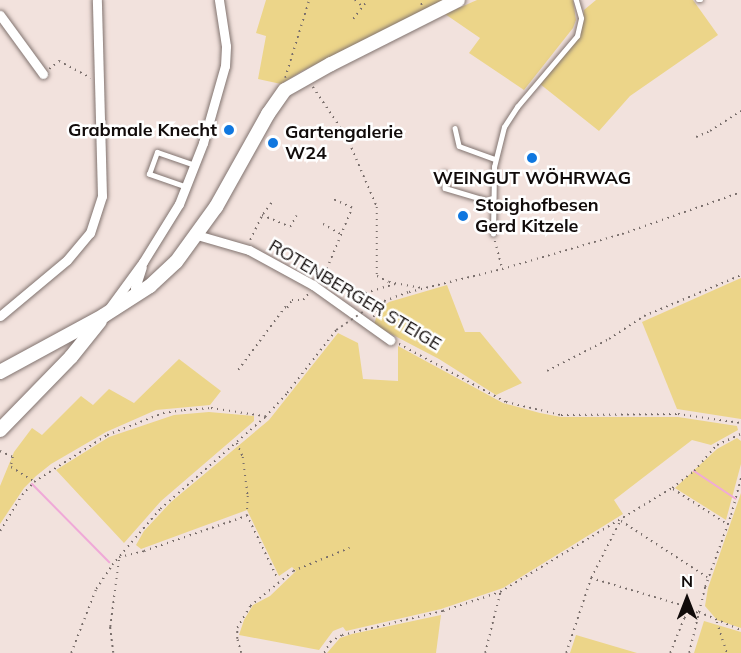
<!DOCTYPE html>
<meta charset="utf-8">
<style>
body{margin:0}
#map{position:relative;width:741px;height:653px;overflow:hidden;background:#f2e2dd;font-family:Mulish,sans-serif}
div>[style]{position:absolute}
.green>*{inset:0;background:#ecd589}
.stream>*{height:2px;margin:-1px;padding:0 1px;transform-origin:1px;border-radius:1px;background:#f0a9d8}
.path>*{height:1.5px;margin-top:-0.75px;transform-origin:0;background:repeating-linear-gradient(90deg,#796e6b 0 1.5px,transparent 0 6px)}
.roads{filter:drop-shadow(0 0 2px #81736f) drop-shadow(0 0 2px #81736f)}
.lane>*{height:4.5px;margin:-2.25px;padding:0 2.25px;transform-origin:2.25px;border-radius:2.25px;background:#fff}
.street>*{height:9px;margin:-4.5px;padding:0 4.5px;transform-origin:4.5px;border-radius:4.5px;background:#fff}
.secondary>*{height:14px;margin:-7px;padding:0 7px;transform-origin:7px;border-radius:7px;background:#fff}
.path-bridge>*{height:1.5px;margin-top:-0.75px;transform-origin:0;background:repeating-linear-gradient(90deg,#796e6b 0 1.5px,transparent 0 6px)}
.dots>*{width:16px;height:16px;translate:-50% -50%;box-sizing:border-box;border:3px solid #fff;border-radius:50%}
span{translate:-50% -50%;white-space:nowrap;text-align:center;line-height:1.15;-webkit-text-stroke:5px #fff;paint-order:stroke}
.poi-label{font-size:18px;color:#110b0a;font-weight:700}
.right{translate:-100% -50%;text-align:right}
.left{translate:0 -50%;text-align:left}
.street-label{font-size:18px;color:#110b0a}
.north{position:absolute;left:657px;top:569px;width:60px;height:60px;-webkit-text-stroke:4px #fff;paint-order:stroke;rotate:0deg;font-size:16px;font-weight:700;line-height:24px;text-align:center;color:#110b0a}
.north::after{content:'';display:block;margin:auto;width:21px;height:27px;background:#110b0a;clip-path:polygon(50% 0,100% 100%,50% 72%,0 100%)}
</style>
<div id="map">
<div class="green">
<div style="clip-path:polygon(266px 0,446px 0,302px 71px,281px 84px,258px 79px,266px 36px,256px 33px)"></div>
<div style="clip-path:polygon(477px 0,573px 0,576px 20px,573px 28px,524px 90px,469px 53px,480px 38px,445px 14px)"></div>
<div style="clip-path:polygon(596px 0,693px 0,718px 35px,630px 96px,599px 131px,540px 84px,581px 30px,584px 10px)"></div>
<div style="clip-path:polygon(741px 278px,741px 419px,677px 409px,642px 322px)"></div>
<div style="clip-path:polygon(447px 285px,465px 332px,480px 332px,522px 383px,496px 395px,439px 359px,374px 325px,378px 311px,389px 302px)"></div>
<div style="clip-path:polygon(338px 333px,358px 343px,363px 379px,398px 381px,398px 346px,503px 403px,540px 413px,561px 417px,678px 417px,737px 426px,738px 430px,711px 445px,692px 440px,614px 500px,623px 514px,503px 588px,441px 609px,346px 631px,343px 627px,333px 631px,319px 650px,239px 635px,244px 620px,253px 605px,270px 596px,296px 571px,292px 567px,279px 576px,247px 510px,141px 549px,136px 545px,144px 531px,171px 502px,269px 420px)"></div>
<div style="clip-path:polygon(179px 359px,221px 391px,210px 405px,156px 410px,106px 432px,51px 464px,36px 476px,24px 488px,0 524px,0 486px,14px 452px,32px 428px,42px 435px,81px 396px,93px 405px,109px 389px,134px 403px)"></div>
<div style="clip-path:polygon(209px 412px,254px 416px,254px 421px,161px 501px,124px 543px,56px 470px,109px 437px,174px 415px)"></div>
<div style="clip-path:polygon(737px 438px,741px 441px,741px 464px,726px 520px,675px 488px,717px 449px)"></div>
<div style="clip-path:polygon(741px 493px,741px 628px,717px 620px,705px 606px,708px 588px)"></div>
<div style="clip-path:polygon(441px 615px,436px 653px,327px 653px,340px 638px,352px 634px)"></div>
<div style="clip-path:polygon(704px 621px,741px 632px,741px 653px,694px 653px)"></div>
<div style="clip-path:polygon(576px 635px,637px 653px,570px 653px)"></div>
</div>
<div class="stream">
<div style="left:694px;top:471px;width:50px;rotate:33.7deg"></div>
<div style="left:32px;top:484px;width:110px;rotate:45.4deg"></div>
</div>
<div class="path">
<div style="left:355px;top:0;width:9px;rotate:41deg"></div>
<div style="left:421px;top:5px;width:5px;rotate:-68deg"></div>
<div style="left:353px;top:19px;width:24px;rotate:-52deg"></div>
<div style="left:49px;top:69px;width:13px;rotate:-39deg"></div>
<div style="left:59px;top:61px;width:36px;rotate:28deg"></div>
<div style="left:285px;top:78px;width:82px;rotate:-72.9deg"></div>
<div style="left:313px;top:87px;width:60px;rotate:55.8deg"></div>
<div style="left:347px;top:137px;width:76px;rotate:66.8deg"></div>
<div style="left:377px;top:207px;width:69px;rotate:90deg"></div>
<div style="left:377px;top:276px;width:13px;rotate:27deg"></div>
<div style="left:389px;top:282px;width:34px;rotate:10deg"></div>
<div style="left:696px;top:137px;width:15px;rotate:-23deg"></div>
<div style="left:710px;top:131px;width:37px;rotate:-33deg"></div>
<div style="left:263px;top:214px;width:15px;rotate:-53deg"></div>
<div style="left:323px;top:224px;width:20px;rotate:30deg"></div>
<div style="left:250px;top:240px;width:28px;rotate:-64deg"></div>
<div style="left:262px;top:215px;width:30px;rotate:23deg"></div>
<div style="left:290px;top:227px;width:13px;rotate:-61deg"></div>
<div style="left:495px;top:241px;width:28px;rotate:75deg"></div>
<div style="left:322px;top:280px;width:78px;rotate:-67.4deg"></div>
<div style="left:352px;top:208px;width:20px;rotate:-156deg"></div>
<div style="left:348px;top:298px;width:49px;rotate:-16.6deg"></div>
<div style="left:373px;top:305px;width:38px;rotate:-20deg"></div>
<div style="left:409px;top:292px;width:96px;rotate:-13.9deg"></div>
<div style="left:502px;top:269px;width:125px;rotate:-16.3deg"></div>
<div style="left:622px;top:234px;width:126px;rotate:-19.4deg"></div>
<div style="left:373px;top:317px;width:21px;rotate:-53deg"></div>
<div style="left:399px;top:344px;width:122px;rotate:28.5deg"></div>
<div style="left:506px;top:402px;width:57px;rotate:13.3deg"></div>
<div style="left:561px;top:415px;width:117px;rotate:-0.5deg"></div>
<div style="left:678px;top:414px;width:64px;rotate:8.1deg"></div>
<div style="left:238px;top:370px;width:79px;rotate:-53.3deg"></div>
<div style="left:285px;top:307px;width:2px;rotate:27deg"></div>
<div style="left:287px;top:308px;width:9px;rotate:-58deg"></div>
<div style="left:292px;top:300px;width:11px"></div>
<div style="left:303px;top:300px;width:8px;rotate:-50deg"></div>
<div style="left:547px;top:371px;width:70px;rotate:-27.3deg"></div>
<div style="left:609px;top:339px;width:42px;rotate:-33.3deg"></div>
<div style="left:644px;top:316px;width:105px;rotate:-22.9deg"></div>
<div style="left:237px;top:443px;width:15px;rotate:67deg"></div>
<div style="left:243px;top:457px;width:39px;rotate:83deg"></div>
<div style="left:248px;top:496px;width:19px;rotate:93deg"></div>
<div style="left:247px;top:515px;width:71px;rotate:64.2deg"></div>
<div style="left:0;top:451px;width:14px;rotate:25deg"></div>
<div style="left:13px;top:457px;width:10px;rotate:101deg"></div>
<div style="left:11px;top:467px;width:26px;rotate:32deg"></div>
<div style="left:673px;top:489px;width:64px;rotate:32.9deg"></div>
<div style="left:621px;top:521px;width:103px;rotate:33.1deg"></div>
<div style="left:0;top:531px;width:42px;rotate:-58.6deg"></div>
<div style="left:22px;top:495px;width:18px;rotate:-47deg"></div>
<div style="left:34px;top:482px;width:87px;rotate:-32.8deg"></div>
<div style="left:107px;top:435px;width:60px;rotate:-21.4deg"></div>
<div style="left:163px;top:413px;width:21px;rotate:-8deg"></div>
<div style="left:184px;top:410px;width:27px;rotate:-4deg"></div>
<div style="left:211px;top:408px;width:54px;rotate:8.6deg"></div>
<div style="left:119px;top:557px;width:26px;rotate:-13deg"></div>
<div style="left:144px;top:551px;width:108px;rotate:-18.9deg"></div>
<div style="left:591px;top:578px;width:101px;rotate:16.6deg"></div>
<div style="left:688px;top:607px;width:6px;rotate:72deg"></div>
<div style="left:717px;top:622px;width:33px;rotate:72deg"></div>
<div style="left:71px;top:653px;width:69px;rotate:-68.7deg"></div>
<div style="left:96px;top:589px;width:29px;rotate:-56deg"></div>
<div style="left:112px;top:565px;width:74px;rotate:-49.4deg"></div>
<div style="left:160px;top:509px;width:140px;rotate:-41.2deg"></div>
<div style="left:265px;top:417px;width:33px;rotate:-47deg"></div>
<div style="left:287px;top:393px;width:80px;rotate:-52.1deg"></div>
<div style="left:113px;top:653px;width:26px;rotate:-97deg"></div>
<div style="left:110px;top:627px;width:70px;rotate:-82.6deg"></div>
<div style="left:241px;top:653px;width:15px;rotate:-106deg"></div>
<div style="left:237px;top:639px;width:11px;rotate:-90deg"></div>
<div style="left:237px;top:628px;width:26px;rotate:-59deg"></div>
<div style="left:250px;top:606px;width:55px;rotate:-39.1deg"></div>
<div style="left:293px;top:571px;width:61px;rotate:-22.3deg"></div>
<div style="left:324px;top:653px;width:13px;rotate:-61deg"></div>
<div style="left:330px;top:642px;width:14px;rotate:-30deg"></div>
<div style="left:342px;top:635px;width:104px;rotate:-13.4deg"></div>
<div style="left:443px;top:611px;width:60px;rotate:-18.4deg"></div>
<div style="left:500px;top:592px;width:201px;rotate:-31.2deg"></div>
<div style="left:672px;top:488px;width:28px;rotate:-38deg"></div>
<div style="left:694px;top:471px;width:35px;rotate:-49deg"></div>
<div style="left:717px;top:445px;width:26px;rotate:-25deg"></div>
<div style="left:485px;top:653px;width:62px;rotate:-76deg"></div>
<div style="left:566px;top:653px;width:79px;rotate:-71.6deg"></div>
<div style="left:591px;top:578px;width:64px;rotate:-63deg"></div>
<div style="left:670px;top:653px;width:38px;rotate:-68deg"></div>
<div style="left:684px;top:618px;width:8px;rotate:-40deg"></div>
<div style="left:690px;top:613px;width:9px;rotate:-6deg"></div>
<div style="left:699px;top:612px;width:46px;rotate:23.2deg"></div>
<div style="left:689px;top:653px;width:68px;rotate:-76.4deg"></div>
<div style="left:705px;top:587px;width:77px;rotate:-70.1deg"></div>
<div style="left:731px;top:515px;width:38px;rotate:-75deg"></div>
</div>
<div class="roads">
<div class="lane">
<div style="left:698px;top:0;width:3px"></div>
<div style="left:455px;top:128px;width:18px;rotate:77deg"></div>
<div style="left:459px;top:146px;width:38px;rotate:20deg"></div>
<div style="left:445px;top:173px;width:15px;rotate:90deg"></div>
<div style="left:445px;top:188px;width:49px;rotate:16.6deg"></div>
<div style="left:186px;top:187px;width:39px;rotate:-161deg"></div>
<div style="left:149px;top:174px;width:23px;rotate:-70deg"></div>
<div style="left:157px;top:152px;width:40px;rotate:18.9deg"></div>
<div style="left:493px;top:234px;width:67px;rotate:-89.1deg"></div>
<div style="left:494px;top:167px;width:41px;rotate:-76deg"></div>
<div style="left:504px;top:127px;width:24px;rotate:-57deg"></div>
<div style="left:517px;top:107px;width:93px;rotate:-49.8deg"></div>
<div style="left:577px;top:36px;width:18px;rotate:-77deg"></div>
<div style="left:581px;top:18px;width:19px;rotate:-106deg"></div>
</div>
<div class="street">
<div style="left:0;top:15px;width:73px;rotate:53.9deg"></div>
<div style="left:197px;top:235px;width:54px;rotate:16.1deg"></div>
<div style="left:249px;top:250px;width:73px;rotate:28.7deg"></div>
<div style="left:313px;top:285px;width:95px;rotate:35.5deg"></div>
<div style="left:137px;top:295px;width:7px;rotate:-106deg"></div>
<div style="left:135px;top:288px;width:22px;rotate:-72deg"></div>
<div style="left:108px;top:310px;width:59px;rotate:-53.9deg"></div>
<div style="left:143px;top:262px;width:68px;rotate:-58.2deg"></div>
<div style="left:179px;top:204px;width:66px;rotate:-68.5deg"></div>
<div style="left:203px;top:143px;width:80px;rotate:-74.1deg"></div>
<div style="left:225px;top:66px;width:20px;rotate:-87deg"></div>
<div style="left:226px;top:46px;width:47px;rotate:-98.7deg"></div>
<div style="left:0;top:316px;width:87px;rotate:-39.9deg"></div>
<div style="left:67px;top:260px;width:35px;rotate:-50deg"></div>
<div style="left:90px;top:233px;width:39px;rotate:-72deg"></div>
<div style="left:102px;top:196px;width:196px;rotate:-91.5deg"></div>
</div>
<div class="secondary">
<div style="left:0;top:372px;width:117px;rotate:-28.5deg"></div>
<div style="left:103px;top:316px;width:56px;rotate:-32.6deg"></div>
<div style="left:150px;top:286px;width:35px;rotate:-43deg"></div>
<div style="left:176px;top:262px;width:68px;rotate:-54deg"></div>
<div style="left:216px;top:207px;width:107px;rotate:-60.8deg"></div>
<div style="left:268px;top:114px;width:29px;rotate:-55deg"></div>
<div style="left:285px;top:90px;width:53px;rotate:-29.5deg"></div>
<div style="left:331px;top:64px;width:142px;rotate:-26.7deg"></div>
<div style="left:0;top:430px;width:102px;rotate:-45.8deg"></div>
<div style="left:71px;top:357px;width:46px;rotate:-51.1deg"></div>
</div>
</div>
<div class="path-bridge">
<div style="left:336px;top:330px;width:45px;rotate:-34deg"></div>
</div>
<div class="dots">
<div style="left:229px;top:130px;background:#1077df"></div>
<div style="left:273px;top:143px;background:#1077df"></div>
<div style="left:532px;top:158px;background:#1077df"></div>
<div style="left:463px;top:216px;background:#1077df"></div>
</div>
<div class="poi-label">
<span class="right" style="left:217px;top:130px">Grabmale Knecht</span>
<span class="left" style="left:285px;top:143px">Gartengalerie<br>W24</span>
<span style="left:532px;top:178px">WEINGUT WÖHRWAG</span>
<span class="left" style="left:475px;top:216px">Stoighofbesen<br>Gerd Kitzele</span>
</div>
<div class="street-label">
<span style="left:355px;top:295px;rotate:31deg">ROTENBERGER STEIGE</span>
</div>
<div class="north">N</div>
</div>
